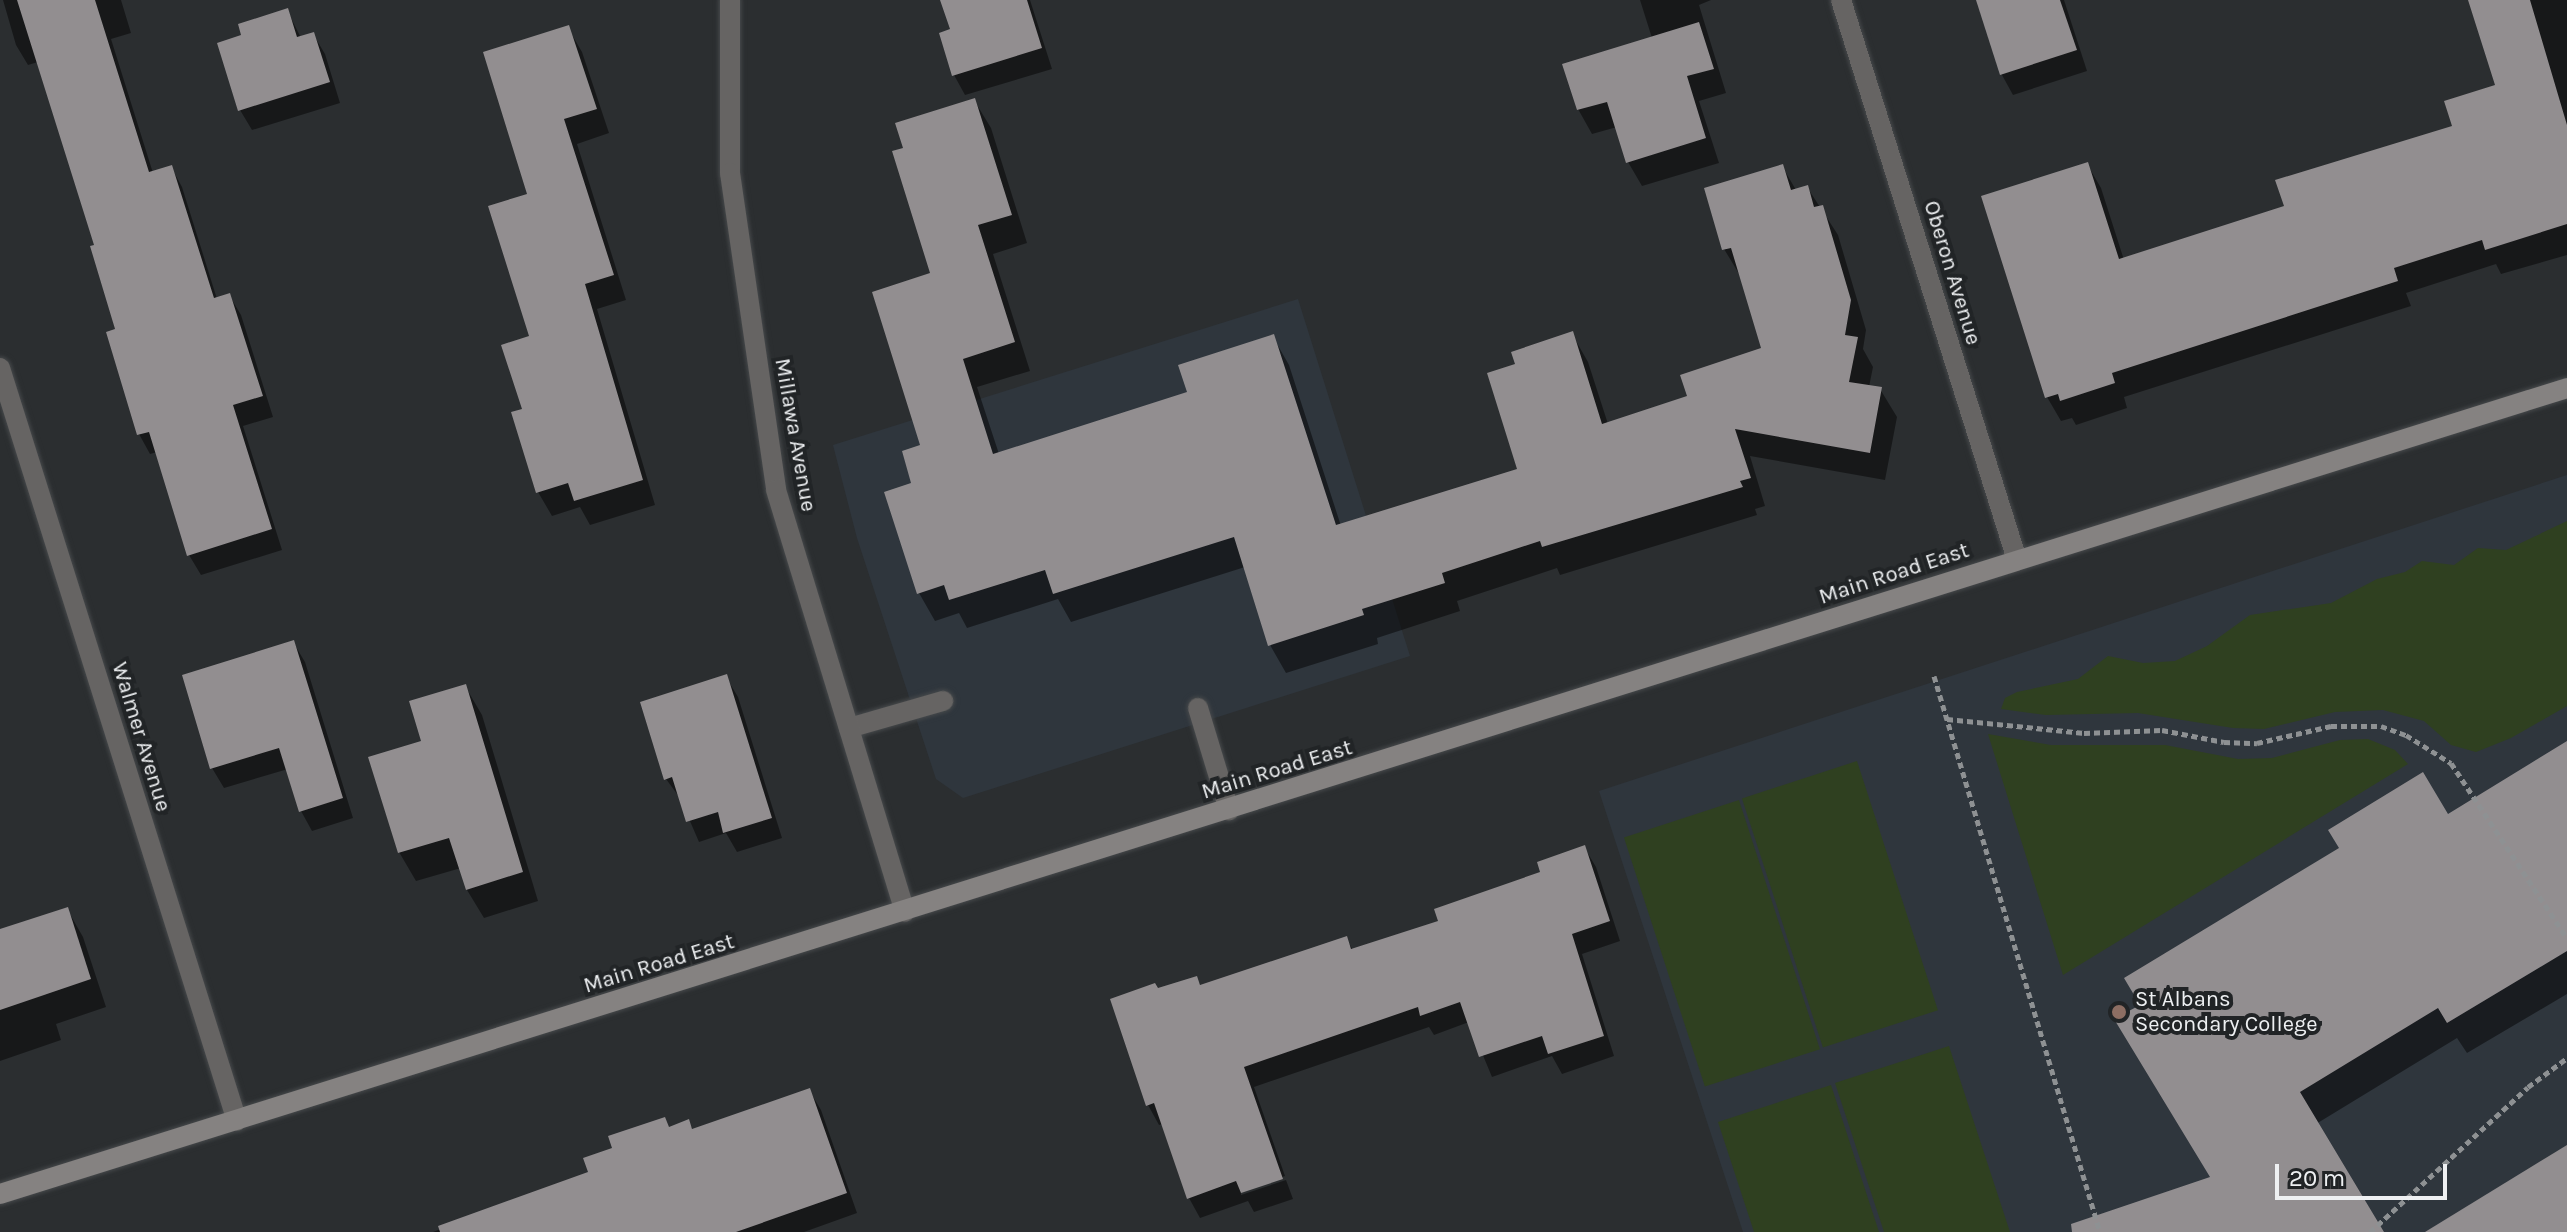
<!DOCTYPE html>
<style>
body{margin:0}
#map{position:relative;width:2567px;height:1232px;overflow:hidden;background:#2b2e30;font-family:Karla,sans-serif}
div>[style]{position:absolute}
.built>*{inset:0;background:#2f363d}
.green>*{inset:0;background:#2f4020;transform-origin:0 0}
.shadow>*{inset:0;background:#0007}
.building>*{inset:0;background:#928e90}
.path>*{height:5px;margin-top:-2.5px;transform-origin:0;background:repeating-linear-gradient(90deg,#8e9193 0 6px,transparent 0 10px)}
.roads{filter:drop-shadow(0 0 2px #46494b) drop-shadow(0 0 2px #46494b)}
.service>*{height:20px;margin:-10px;padding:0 10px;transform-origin:10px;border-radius:10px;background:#666463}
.minor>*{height:20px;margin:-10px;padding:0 10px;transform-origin:10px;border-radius:10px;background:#666463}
.secondary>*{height:20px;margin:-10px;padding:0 10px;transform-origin:10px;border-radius:10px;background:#858281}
.dots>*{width:22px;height:22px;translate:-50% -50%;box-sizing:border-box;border:4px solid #212426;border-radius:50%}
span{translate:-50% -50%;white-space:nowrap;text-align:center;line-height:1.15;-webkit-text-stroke:8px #212426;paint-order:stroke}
.street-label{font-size:22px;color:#eef0f2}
.poi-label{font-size:22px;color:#eef0f2}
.left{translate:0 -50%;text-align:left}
.scale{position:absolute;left:2275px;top:1164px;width:172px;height:36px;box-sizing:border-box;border:4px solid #eef0f2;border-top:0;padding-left:10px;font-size:24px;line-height:28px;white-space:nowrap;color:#eef0f2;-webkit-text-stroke:6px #212426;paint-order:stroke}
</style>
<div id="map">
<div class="built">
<div style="clip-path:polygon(1298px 299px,1410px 656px,963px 798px,936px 779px,857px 538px,833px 445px)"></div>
<div style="clip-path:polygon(2567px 475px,2567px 1232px,1743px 1232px,1599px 791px)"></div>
</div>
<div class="green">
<div style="clip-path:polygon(2567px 521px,2567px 706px,2511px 738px,2476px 752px,2451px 745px,2424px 721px,2383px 710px,2335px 712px,2264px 729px,2233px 728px,2138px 713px,2046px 715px,2001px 709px,2005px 698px,2017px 692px,2078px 679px,2108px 656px,2143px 663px,2175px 661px,2207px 646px,2250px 615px,2331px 603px,2377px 579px,2405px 572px,2422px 561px,2454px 565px,2478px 548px,2506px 550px)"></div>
<div style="clip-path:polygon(1988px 734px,2051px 745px,2165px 745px,2238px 759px,2272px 758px,2340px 740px,2368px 739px,2395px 750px,2408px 764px,2063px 975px)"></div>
<div style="left:1857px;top:761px;width:262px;height:121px;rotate:72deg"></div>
<div style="left:1739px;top:800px;width:262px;height:121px;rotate:72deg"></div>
<div style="clip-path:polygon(1949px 1046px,2010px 1232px,1884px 1232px,1835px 1083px)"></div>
<div style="clip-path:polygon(1831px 1085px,1879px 1232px,1754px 1232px,1718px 1122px)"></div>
</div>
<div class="shadow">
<div style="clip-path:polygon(3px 0,121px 0,131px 33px,111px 39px,153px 173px,171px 167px,182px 187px,217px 299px,229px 295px,241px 315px,273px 417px,243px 426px,282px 550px,201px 575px,189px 555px,157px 452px,150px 454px,139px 434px,96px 246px,38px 62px,28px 65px,16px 45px)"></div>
<div style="clip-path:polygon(943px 0,1030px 0,1052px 69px,965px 95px,954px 75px,952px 30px)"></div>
<div style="clip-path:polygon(1640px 0,1711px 0,1699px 5px,1726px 93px,1699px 101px,1719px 163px,1642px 186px,1628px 162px,1617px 127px,1592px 134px,1578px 109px,1652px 38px)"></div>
<div style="clip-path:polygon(1978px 0,2064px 0,2087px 71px,2013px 95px,2002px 75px)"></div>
<div style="clip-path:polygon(2470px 0,2567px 0,2567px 255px,2501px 274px,2496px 264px,2406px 293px,2411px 306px,2124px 397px,2127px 408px,2076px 425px,2072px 418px,2061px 421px,2047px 397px,2087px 164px,2101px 188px,2124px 260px,2286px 208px,2454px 127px,2498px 86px)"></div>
<div style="clip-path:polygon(287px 10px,301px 38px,313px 34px,325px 54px,340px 103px,252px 130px,240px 110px,244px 36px)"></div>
<div style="clip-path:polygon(568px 28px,582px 52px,609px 133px,577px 144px,626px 300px,597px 309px,655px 505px,590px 525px,580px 507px,552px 516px,538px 492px,524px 411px,531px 338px,529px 196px)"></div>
<div style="clip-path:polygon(974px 100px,991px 128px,1027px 243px,993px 254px,1030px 371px,977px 387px,999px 454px,1189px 393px,1273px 337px,1289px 365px,1341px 526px,1520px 470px,1518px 365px,1572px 334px,1588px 362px,1608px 424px,1689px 397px,1763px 349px,1741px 277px,1724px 249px,1782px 166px,1796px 190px,1807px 187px,1838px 235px,1866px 330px,1863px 349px,1873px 367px,1869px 387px,1880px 389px,1897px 417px,1885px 480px,1750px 456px,1765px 506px,1755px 509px,1757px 515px,1560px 575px,1557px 568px,1457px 601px,1460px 611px,1377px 638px,1378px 644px,1286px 673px,1270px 645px,1245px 567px,1071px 622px,1058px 599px,967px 628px,959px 613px,935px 621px,919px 593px,914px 485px,922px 446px,932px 275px,905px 149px)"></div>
<div style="clip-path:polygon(293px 642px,305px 662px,353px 818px,312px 831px,301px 811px,288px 769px,224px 788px,212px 768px)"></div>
<div style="clip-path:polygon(726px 677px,738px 697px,782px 838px,737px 852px,726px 833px,699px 842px,680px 798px,666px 779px)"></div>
<div style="clip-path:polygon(465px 686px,482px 715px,538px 901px,484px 918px,467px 890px,461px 868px,416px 881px,399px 852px,424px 742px)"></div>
<div style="clip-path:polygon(2567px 743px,2567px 994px,2467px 1053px,2457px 1038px,2316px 1124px,2382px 1232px,2133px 1232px,2212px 1178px,2448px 817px)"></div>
<div style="clip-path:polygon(1584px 847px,1596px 867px,1620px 941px,1582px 954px,1614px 1056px,1562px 1074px,1552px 1056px,1492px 1077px,1469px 1022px,1434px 1035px,1429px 1027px,1254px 1087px,1285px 1176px,1241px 1191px,1241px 1195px,1286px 1180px,1293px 1199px,1254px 1212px,1248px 1201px,1200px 1218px,1189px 1198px,1163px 1124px,1159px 1125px,1148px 1105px,1157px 991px,1196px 978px,1201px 986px,1346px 939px,1353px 950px,1440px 922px,1542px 873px)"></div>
<div style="clip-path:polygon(67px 909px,83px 937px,106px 1007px,56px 1024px,61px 1040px,0 1061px,0 931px)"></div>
<div style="clip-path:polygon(809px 1090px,821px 1110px,857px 1213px,804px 1232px,433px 1232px,591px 1173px,688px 1122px,693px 1130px)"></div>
</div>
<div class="building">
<div style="clip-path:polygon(17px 0,95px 0,149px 172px,172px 165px,214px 298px,230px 293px,263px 396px,233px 405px,272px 529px,187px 556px,149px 432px,137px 435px,106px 332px,115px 329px,90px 246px,94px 245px)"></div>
<div style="clip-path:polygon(940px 0,1027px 0,1042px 48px,952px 76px,939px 33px,950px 29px)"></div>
<div style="clip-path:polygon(1976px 0,2060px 0,2077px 50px,2000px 75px)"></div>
<div style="clip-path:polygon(2468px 0,2530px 0,2567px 125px,2567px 224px,2485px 250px,2482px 240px,2394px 268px,2398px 281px,2112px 373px,2115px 383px,2060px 401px,2058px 394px,2045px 398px,1981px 196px,2088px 162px,2119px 259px,2284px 206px,2275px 180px,2452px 126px,2444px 101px,2495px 85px)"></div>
<div style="clip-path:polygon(288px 8px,297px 37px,314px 32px,330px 82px,238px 111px,217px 43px,241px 35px,238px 24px)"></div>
<div style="clip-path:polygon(1699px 22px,1714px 69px,1687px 76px,1706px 138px,1626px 163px,1607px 102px,1577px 110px,1562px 64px)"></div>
<div style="clip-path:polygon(569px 25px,597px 109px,564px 119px,614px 275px,585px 284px,643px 480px,574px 501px,568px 483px,536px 493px,511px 412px,522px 409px,501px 345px,529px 336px,488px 206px,527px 194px,483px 52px)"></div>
<div style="clip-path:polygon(975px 98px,1012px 215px,978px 225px,1015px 342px,963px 359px,993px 454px,1187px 392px,1178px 365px,1274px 334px,1336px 525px,1517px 469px,1487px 373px,1515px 364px,1511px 352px,1573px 331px,1602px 424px,1687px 396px,1680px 375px,1761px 348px,1731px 248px,1722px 250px,1704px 188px,1783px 164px,1791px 190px,1808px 185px,1814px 207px,1823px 205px,1851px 300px,1845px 335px,1858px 337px,1849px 382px,1882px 387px,1870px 453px,1735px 429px,1751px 478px,1740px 481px,1743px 487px,1542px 547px,1540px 541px,1442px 573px,1445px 583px,1362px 609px,1364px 615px,1268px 646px,1234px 537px,1053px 594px,1045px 570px,949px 600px,944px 585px,917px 594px,884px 492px,911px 483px,902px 451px,920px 445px,872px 292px,930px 273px,892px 151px,903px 148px,895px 123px)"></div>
<div style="clip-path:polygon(294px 640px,343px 798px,299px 812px,279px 748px,210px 769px,182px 675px)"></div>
<div style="clip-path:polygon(727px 674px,772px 818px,723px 833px,718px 812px,686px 822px,672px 777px,664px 780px,640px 702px)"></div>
<div style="clip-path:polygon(466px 684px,523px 872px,466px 890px,449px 838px,398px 853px,368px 757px,421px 741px,409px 701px)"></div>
<div style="clip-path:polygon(2567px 741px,2567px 951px,2447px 1023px,2438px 1008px,2300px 1092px,2384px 1232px,2072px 1232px,2071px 1224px,2210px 1177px,2114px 1019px,2140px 1005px,2124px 978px,2339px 848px,2328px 830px,2423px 772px,2448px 814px)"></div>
<div style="clip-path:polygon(1585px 845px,1610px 921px,1572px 934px,1604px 1036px,1548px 1054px,1542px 1036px,1479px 1057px,1460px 1002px,1420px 1016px,1418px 1007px,1244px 1067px,1283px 1179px,1241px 1193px,1236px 1181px,1187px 1199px,1154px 1103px,1146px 1106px,1110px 999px,1155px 983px,1158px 988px,1197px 976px,1200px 985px,1347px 936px,1351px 949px,1438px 921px,1434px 909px,1540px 872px,1537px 862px)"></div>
<div style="clip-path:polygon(68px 907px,91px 979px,0 1010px,0 929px)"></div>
<div style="clip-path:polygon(810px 1088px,847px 1193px,736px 1232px,440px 1232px,438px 1226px,588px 1172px,583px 1158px,612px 1148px,608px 1136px,665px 1117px,669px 1127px,689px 1119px,692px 1129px)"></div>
<div style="clip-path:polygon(2567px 1145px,2567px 1232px,2425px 1232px)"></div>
</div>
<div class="path">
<div style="left:1934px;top:676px;width:580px;rotate:73.38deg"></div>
<div style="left:1947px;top:719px;width:138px;rotate:5.8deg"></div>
<div style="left:2084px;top:733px;width:78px;rotate:-2.2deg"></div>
<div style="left:2162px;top:730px;width:63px;rotate:11deg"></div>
<div style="left:2224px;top:742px;width:33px;rotate:2deg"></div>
<div style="left:2257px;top:743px;width:76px;rotate:-12.9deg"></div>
<div style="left:2331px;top:726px;width:50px"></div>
<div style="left:2381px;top:726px;width:27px;rotate:20deg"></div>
<div style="left:2406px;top:735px;width:53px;rotate:31.9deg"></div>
<div style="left:2451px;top:763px;width:210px;rotate:56.5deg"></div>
<div style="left:2370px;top:1232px;width:214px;rotate:-42.5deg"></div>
<div style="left:2528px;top:1087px;width:49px;rotate:-36.6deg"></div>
</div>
<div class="roads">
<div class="service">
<div style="left:1198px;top:708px;width:107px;rotate:73.1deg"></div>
<div style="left:849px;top:728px;width:98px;rotate:-16deg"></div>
</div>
<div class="minor">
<div style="left:730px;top:0;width:173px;rotate:90deg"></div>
<div style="left:730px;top:173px;width:320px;rotate:81.7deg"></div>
<div style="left:776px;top:490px;width:441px;rotate:73deg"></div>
<div style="left:1841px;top:0;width:587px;rotate:72.55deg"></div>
<div style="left:0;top:368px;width:789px;rotate:72.53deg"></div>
</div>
<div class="secondary">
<div style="left:0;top:1194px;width:2691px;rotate:-17.43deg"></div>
</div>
</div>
<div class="dots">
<div style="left:2119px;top:1012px;background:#8d6e63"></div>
</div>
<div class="street-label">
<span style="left:1952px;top:273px;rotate:73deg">Oberon Avenue</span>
<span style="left:795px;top:435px;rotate:80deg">Millawa Avenue</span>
<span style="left:1894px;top:574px;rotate:-18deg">Main Road East</span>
<span style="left:141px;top:737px;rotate:73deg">Walmer Avenue</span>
<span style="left:1277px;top:770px;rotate:-17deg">Main Road East</span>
<span style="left:659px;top:964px;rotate:-17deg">Main Road East</span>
</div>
<div class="poi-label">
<span class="left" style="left:2135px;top:1012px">St Albans<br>Secondary College</span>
</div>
<div class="scale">20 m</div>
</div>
